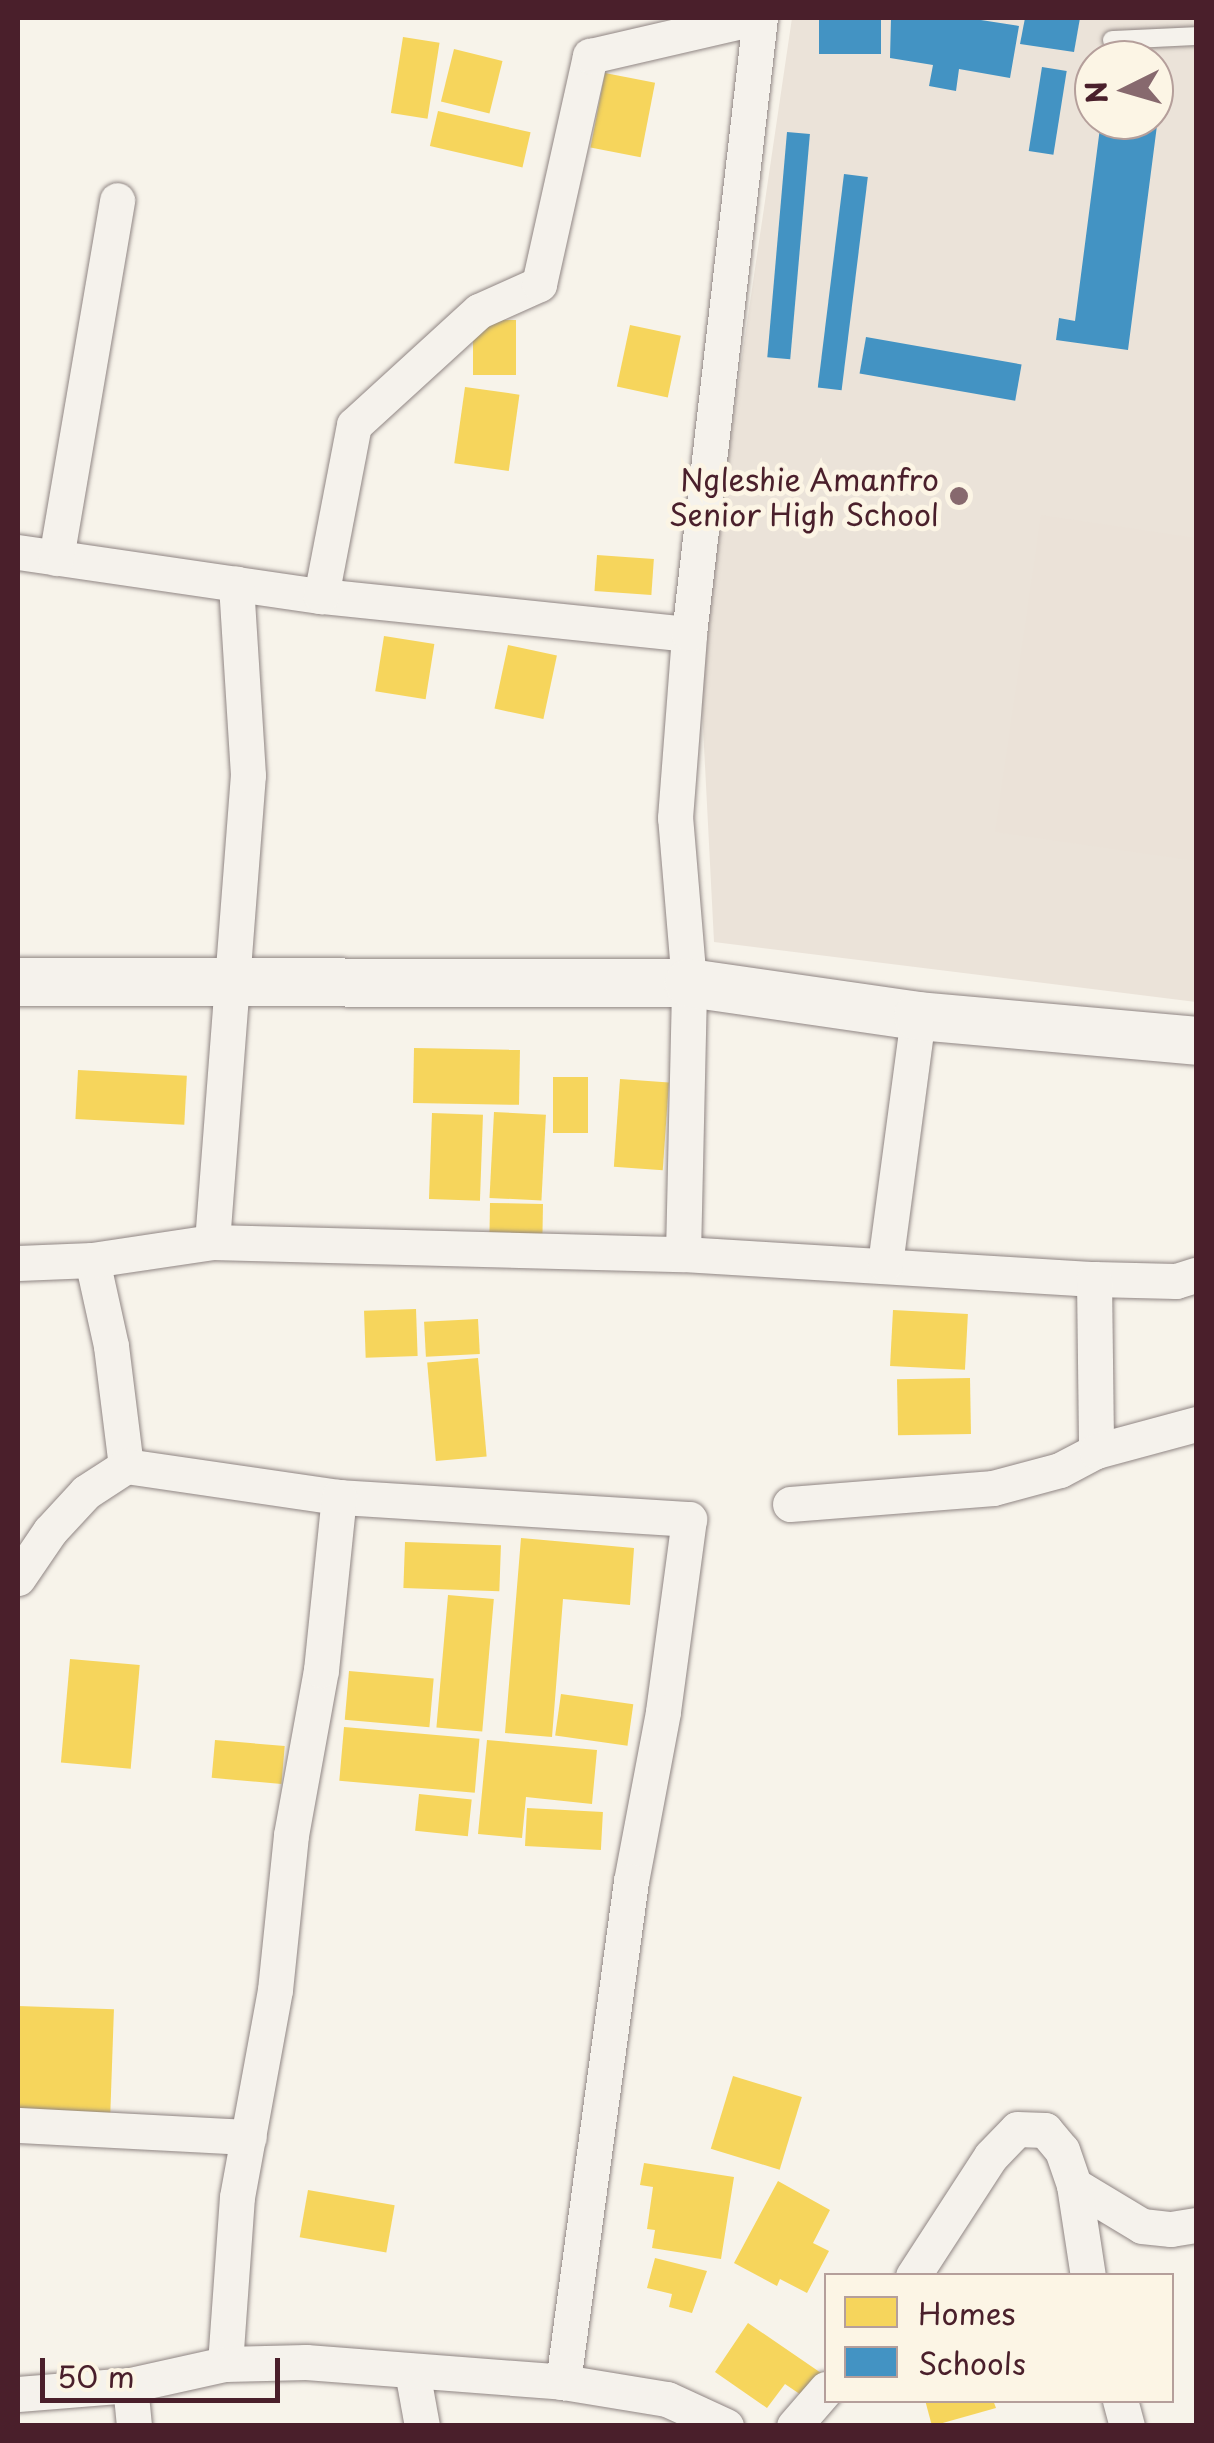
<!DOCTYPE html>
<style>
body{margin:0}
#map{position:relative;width:1214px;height:2443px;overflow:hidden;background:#f7f3ea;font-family:"Playpen Sans",sans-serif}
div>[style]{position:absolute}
.built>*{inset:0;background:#ebe3d9}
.green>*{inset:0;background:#ebe2d8}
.homes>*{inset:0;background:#f6d55c;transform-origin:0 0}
.schools>*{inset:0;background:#4393c3;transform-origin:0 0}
.roads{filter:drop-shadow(0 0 2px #908684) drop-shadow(0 0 2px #908684)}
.lane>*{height:18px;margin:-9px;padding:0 9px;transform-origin:9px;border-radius:9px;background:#f5f2ec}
.street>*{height:35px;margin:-17.5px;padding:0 17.5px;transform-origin:17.5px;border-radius:17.5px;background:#f5f2ec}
.secondary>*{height:48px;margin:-24px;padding:0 24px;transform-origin:24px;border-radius:24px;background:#f5f2ec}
.dots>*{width:28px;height:28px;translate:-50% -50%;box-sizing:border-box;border:5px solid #fcf5e5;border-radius:50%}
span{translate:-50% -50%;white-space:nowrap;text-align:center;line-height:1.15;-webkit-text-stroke:10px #fcf5e5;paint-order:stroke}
.poi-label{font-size:30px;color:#4a1f2b}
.right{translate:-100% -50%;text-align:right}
.frame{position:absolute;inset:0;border:20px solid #4a1f2b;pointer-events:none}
.legend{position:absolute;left:824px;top:2273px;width:350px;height:130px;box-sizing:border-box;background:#fcf5e5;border:2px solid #b59f9b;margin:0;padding:12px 18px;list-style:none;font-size:30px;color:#4a1f2b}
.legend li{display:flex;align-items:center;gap:20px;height:50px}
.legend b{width:50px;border:2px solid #b59f9b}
.north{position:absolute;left:1074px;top:40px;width:100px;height:100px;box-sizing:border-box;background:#fcf5e5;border:2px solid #b59f9b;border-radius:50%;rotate:265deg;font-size:28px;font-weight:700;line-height:40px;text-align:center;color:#4a1f2b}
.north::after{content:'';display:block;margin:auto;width:35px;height:45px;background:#87696e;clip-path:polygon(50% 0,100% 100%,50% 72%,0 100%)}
.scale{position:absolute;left:40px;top:2358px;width:240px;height:45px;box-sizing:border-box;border:5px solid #4a1f2b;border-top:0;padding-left:12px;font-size:30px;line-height:35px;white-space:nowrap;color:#4a1f2b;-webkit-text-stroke:8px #fcf5e5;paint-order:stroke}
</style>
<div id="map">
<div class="built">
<div style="clip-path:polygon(evenodd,792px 18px,1196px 18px,1196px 1002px,714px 942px,699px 648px,792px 18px,1094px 60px,1154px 60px,1154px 120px,1094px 120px,1094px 60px)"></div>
</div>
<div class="green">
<div style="clip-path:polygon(1041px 515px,1196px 538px,1196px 861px,995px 832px)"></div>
</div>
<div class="homes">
<div style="left:403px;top:37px;width:37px;height:77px;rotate:9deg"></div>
<div style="left:454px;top:49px;width:50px;height:54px;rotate:14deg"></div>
<div style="left:605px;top:73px;width:51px;height:76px;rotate:11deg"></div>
<div style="left:438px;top:111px;width:95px;height:36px;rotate:13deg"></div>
<div style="left:516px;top:320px;width:55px;height:43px;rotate:90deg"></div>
<div style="left:630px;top:325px;width:52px;height:63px;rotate:12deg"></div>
<div style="left:465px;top:387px;width:55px;height:77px;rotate:8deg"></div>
<div style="left:597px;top:555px;width:57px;height:36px;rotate:4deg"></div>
<div style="left:384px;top:636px;width:51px;height:56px;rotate:9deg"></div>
<div style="left:508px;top:645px;width:50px;height:65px;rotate:12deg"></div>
<div style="left:414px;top:1048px;width:106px;height:55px;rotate:1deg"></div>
<div style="left:78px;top:1070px;width:109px;height:49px;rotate:3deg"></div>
<div style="left:553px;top:1077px;width:35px;height:56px"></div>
<div style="left:620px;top:1079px;width:49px;height:88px;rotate:4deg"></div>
<div style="left:494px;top:1112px;width:52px;height:86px;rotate:3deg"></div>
<div style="left:432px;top:1113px;width:51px;height:86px;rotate:2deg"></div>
<div style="left:490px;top:1203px;width:53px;height:33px;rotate:1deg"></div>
<div style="left:416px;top:1309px;width:47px;height:52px;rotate:88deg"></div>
<div style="left:893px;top:1310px;width:75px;height:56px;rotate:3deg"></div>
<div style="left:478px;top:1319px;width:35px;height:54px;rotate:87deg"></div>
<div style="left:478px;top:1358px;width:99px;height:51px;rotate:85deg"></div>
<div style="left:970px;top:1378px;width:56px;height:73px;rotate:89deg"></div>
<div style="clip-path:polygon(521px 1538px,634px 1548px,630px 1605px,563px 1599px,552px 1737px,505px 1733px)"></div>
<div style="left:405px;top:1542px;width:96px;height:46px;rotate:2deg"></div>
<div style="left:448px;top:1595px;width:46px;height:133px;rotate:5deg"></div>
<div style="left:70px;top:1659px;width:70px;height:104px;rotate:5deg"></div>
<div style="left:349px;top:1671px;width:85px;height:49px;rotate:5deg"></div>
<div style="left:561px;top:1694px;width:73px;height:42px;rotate:8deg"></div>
<div style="left:344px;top:1727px;width:136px;height:54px;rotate:5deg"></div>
<div style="left:215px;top:1740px;width:70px;height:38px;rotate:5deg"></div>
<div style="clip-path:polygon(487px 1740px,597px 1750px,592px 1804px,526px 1797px,522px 1838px,478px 1834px)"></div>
<div style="left:419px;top:1794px;width:53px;height:37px;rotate:6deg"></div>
<div style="left:527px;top:1808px;width:76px;height:38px;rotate:3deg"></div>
<div style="left:18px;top:2006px;width:96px;height:108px;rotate:2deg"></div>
<div style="left:733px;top:2076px;width:72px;height:76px;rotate:17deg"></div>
<div style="clip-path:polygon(644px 2163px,734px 2177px,721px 2259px,652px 2248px,655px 2230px,647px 2229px,653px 2187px,640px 2185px)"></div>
<div style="clip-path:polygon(778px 2181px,830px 2210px,813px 2243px,829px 2251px,807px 2293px,780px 2279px,777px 2286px,734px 2263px)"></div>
<div style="left:308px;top:2190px;width:88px;height:48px;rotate:10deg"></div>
<div style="clip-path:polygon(655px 2258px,707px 2271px,692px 2313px,669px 2307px,672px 2294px,647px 2288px)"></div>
<div style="clip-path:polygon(748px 2323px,824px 2375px,807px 2399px,785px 2384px,767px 2408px,715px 2372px)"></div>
<div style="clip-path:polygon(925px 2400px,993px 2400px,996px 2408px,932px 2426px)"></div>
</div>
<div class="schools">
<div style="left:819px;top:18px;width:62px;height:36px"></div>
<div style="clip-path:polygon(891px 18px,968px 18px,1019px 26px,1010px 78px,959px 69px,956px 91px,929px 86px,933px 65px,890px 58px)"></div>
<div style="clip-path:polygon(1025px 18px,1080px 18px,1074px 52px,1020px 44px)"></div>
<div style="left:1042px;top:67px;width:25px;height:85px;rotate:9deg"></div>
<div style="clip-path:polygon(1154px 78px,1163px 79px,1128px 350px,1056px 340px,1059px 318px,1075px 321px,1101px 120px,1154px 120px)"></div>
<div style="left:787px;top:132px;width:23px;height:226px;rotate:5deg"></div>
<div style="left:844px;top:174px;width:24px;height:215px;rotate:7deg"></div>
<div style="left:866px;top:337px;width:158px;height:37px;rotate:10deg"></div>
</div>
<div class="roads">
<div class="lane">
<div style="left:1112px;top:40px;width:84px;rotate:-2.7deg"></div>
</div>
<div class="street">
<div style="left:18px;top:552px;width:306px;rotate:8.3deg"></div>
<div style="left:321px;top:596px;width:370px;rotate:5.9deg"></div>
<div style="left:56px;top:558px;width:363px;rotate:-80.3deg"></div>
<div style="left:321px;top:596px;width:174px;rotate:-79.1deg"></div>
<div style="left:354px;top:425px;width:169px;rotate:-42.4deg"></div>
<div style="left:479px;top:311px;width:66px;rotate:-24.2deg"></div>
<div style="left:539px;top:284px;width:234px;rotate:-77.4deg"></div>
<div style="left:590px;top:56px;width:168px;rotate:-13deg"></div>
<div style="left:212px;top:1242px;width:468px;rotate:-85.6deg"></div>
<div style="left:248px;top:775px;width:192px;rotate:-93.6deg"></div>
<div style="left:683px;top:1254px;width:271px;rotate:-88.7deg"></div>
<div style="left:689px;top:983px;width:166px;rotate:-94.8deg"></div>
<div style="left:675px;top:818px;width:185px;rotate:-85.6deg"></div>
<div style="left:689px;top:634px;width:620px;rotate:-83.43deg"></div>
<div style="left:92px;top:1260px;width:88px;rotate:77.5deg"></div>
<div style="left:111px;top:1346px;width:121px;rotate:82.9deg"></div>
<div style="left:126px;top:1466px;width:215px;rotate:8.3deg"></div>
<div style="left:339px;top:1497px;width:351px;rotate:3.6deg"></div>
<div style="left:689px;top:1519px;width:195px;rotate:97.7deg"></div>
<div style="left:663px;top:1712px;width:172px;rotate:100.7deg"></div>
<div style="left:631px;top:1881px;width:506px;rotate:97.73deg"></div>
<div style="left:18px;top:1263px;width:74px;rotate:-2.3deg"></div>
<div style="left:92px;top:1260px;width:121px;rotate:-8.5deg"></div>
<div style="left:212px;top:1242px;width:471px;rotate:1.5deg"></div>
<div style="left:683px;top:1254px;width:412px;rotate:3.5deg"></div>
<div style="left:1094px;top:1279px;width:82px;rotate:1.4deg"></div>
<div style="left:1176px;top:1281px;width:21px;rotate:-17deg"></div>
<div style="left:885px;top:1264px;width:250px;rotate:-82.4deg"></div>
<div style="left:1094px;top:1279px;width:172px;rotate:89.3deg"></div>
<div style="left:790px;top:1504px;width:204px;rotate:-4.5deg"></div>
<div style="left:993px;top:1488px;width:69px;rotate:-15deg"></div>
<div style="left:1060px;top:1470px;width:41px;rotate:-27.8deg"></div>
<div style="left:1096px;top:1451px;width:104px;rotate:-15.1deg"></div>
<div style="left:18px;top:1578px;width:57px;rotate:-55.8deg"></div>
<div style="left:50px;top:1531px;width:53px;rotate:-47.3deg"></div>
<div style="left:86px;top:1492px;width:48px;rotate:-33deg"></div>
<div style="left:18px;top:2125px;width:231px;rotate:3deg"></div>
<div style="left:1074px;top:2185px;width:79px;rotate:31.1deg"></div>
<div style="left:1142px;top:2226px;width:29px;rotate:6deg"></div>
<div style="left:1171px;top:2229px;width:25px;rotate:-9deg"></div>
<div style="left:913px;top:2276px;width:143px;rotate:-57deg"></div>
<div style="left:991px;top:2156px;width:37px;rotate:-46deg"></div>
<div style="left:1017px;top:2129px;width:28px;rotate:2deg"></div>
<div style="left:1045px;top:2130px;width:26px;rotate:50deg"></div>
<div style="left:1062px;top:2150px;width:37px;rotate:71deg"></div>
<div style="left:1074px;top:2185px;width:92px;rotate:81.3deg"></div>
<div style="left:225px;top:2364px;width:167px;rotate:-85.9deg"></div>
<div style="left:237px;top:2197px;width:210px;rotate:-79.6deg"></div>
<div style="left:275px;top:1990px;width:156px;rotate:-84.1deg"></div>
<div style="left:291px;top:1835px;width:168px;rotate:-79.7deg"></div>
<div style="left:321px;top:1670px;width:174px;rotate:-84.1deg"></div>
<div style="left:412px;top:2371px;width:56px;rotate:79.7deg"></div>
<div style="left:130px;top:2385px;width:41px;rotate:84.4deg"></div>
<div style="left:18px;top:2394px;width:112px;rotate:-4.6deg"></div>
<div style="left:130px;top:2385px;width:97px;rotate:-12.5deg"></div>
<div style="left:225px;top:2364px;width:81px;rotate:-1.4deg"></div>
<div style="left:306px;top:2362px;width:258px;rotate:4.4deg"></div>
<div style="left:563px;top:2382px;width:105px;rotate:9.3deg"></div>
<div style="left:667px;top:2399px;width:65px;rotate:24.6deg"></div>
<div style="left:1120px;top:2400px;width:27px;rotate:75deg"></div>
<div style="left:794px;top:2426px;width:49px;rotate:-49.1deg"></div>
</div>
<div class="secondary">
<div style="left:18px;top:982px;width:671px;rotate:0.09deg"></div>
<div style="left:689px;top:983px;width:231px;rotate:8.2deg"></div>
<div style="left:918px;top:1016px;width:279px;rotate:5.1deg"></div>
</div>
</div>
<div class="dots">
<div style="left:959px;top:496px;background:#87696e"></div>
</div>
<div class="poi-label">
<span class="right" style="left:939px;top:496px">Ngleshie Amanfro<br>Senior High School</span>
</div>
<div class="frame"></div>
<ul class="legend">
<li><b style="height:28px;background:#f6d55c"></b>Homes</li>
<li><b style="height:28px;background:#4393c3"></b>Schools</li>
</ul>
<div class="north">N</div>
<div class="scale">50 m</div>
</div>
